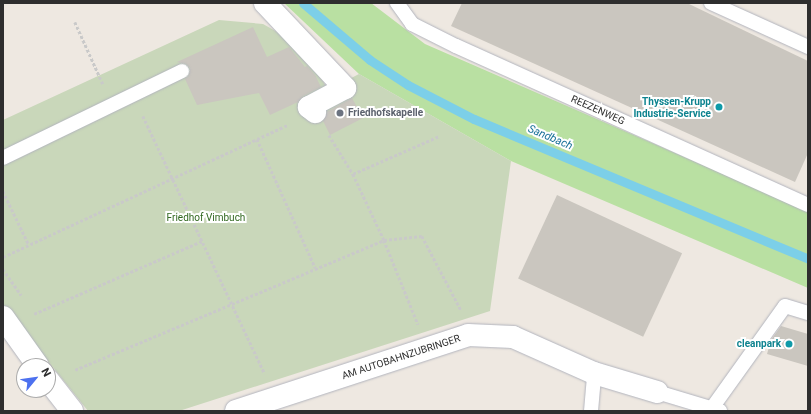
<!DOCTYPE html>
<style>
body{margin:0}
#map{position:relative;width:811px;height:414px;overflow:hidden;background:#eee8e1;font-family:Roboto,sans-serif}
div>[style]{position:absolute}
.green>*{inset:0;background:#b9e0a2}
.cemetery>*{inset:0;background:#c9d7ba}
.stream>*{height:9px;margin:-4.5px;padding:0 4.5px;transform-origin:4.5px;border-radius:4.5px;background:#7ccfe8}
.building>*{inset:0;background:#cac6bf;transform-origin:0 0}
.path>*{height:2.5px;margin-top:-1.25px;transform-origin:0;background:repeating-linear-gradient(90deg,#c9c9c9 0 3px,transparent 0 5px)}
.roads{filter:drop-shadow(0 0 1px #b2b4bd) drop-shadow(0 0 1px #b2b4bd)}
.lane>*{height:14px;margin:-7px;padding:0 7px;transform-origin:7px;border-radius:7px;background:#fff}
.street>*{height:22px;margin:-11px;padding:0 11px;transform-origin:11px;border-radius:11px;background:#fff}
.secondary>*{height:22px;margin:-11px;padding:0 11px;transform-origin:11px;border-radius:11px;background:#fff}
.dots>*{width:11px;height:11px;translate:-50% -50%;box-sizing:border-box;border:2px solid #fff;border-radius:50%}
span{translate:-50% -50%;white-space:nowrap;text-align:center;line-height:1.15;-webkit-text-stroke:4px #fff;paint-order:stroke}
.culture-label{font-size:10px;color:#0d838f;font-weight:700}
.right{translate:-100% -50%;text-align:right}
.street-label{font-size:10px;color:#2e2e2e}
.worship-label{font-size:10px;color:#5b616d;font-weight:700}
.left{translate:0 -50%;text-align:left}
.park-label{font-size:10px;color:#316820}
.water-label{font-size:11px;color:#177098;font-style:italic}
.frame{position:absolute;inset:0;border:4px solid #2e2e2e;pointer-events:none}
.north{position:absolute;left:16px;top:358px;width:40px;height:40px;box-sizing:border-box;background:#fff;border:1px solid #ababab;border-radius:50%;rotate:61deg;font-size:11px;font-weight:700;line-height:16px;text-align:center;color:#2e2e2e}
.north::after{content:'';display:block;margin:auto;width:14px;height:18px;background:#4d71ef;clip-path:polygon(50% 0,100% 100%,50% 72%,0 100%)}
</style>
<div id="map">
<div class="green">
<div style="clip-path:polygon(284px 3px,371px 3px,425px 44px,808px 211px,808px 288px,511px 161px,359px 74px)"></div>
</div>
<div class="cemetery">
<div style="clip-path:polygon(219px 20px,263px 24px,304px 47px,328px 90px,359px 74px,511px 161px,490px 311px,179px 411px,88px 411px,3px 305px,3px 120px)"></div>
</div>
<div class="stream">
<div style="left:303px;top:3px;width:88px;rotate:40.4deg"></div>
<div style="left:370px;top:60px;width:45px;rotate:33.3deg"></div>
<div style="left:408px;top:85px;width:74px;rotate:27.3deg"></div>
<div style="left:474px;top:119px;width:362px;rotate:22.7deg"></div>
</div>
<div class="building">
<div style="clip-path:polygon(462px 3px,687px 3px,808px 61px,808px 153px,795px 182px,451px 26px)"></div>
<div style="clip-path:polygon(253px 27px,267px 57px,289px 47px,305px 67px,307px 66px,315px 75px,321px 87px,303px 96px,298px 102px,270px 115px,259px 93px,197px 105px,185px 79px,189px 75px,190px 68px,186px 64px,177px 62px)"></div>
<div style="clip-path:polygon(352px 98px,363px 118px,330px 135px,323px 121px,327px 112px)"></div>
<div style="left:557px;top:195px;width:138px;height:92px;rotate:25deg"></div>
<div style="clip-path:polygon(781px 326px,808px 334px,808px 366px,767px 354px,771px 340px)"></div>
</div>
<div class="path">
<div style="left:75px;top:22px;width:68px;rotate:65.7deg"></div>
<div style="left:143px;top:116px;width:285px;rotate:64.7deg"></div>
<div style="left:329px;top:135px;width:46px;rotate:58.4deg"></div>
<div style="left:353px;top:174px;width:73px;rotate:64.8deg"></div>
<div style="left:384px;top:240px;width:91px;rotate:68deg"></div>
<div style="left:257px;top:139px;width:141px;rotate:65.6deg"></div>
<div style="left:353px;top:174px;width:94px;rotate:-23.8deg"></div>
<div style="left:3px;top:191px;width:60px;rotate:64.3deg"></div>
<div style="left:3px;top:257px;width:315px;rotate:-24.9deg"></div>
<div style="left:3px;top:269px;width:32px;rotate:55deg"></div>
<div style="left:34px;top:314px;width:183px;rotate:-23.5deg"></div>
<div style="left:75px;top:370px;width:335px;rotate:-22.8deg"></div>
<div style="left:384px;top:240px;width:38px;rotate:-6deg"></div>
<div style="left:422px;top:236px;width:84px;rotate:62.2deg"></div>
</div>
<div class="roads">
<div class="lane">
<div style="left:397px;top:3px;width:26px;rotate:54deg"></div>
<div style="left:412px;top:24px;width:49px;rotate:26.6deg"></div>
<div style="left:456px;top:46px;width:386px;rotate:24.3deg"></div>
<div style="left:711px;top:3px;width:107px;rotate:24.4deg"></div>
<div style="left:3px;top:158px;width:199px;rotate:-25.9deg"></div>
<div style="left:657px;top:392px;width:66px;rotate:16.8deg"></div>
<div style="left:712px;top:408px;width:125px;rotate:-54.4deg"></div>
<div style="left:785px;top:306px;width:24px;rotate:17deg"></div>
<div style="left:591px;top:411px;width:38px;rotate:-85deg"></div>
</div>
<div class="street">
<div style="left:265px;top:3px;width:117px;rotate:46.7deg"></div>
<div style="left:345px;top:88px;width:41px;rotate:152.2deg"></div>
<div style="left:309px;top:107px;width:8px;rotate:40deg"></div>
<div style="left:236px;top:411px;width:244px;rotate:-18.1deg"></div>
<div style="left:468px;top:335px;width:45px;rotate:2.5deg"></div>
<div style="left:513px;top:337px;width:89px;rotate:24deg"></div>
<div style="left:594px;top:373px;width:66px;rotate:16.8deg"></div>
</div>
<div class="secondary">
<div style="left:3px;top:317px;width:60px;rotate:54.5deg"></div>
<div style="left:48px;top:380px;width:39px;rotate:52deg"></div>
</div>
</div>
<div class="dots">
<div style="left:719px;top:107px;background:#0f9aa8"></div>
<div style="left:340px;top:113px;background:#6b7280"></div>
<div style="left:789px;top:344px;background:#0f9aa8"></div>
</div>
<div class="culture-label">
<span class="right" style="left:711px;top:107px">Thyssen-Krupp<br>Industrie-Service</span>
<span class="right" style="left:781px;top:344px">cleanpark</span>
</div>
<div class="street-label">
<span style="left:598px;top:110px;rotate:24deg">REEZENWEG</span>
<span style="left:401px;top:357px;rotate:-18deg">AM AUTOBAHNZUBRINGER</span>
</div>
<div class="worship-label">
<span class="left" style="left:348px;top:113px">Friedhofskapelle</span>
</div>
<div class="park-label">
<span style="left:206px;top:218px">Friedhof Vimbuch</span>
</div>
<div class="water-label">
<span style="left:550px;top:138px;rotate:23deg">Sandbach</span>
</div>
<div class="frame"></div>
<div class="north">N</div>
</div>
